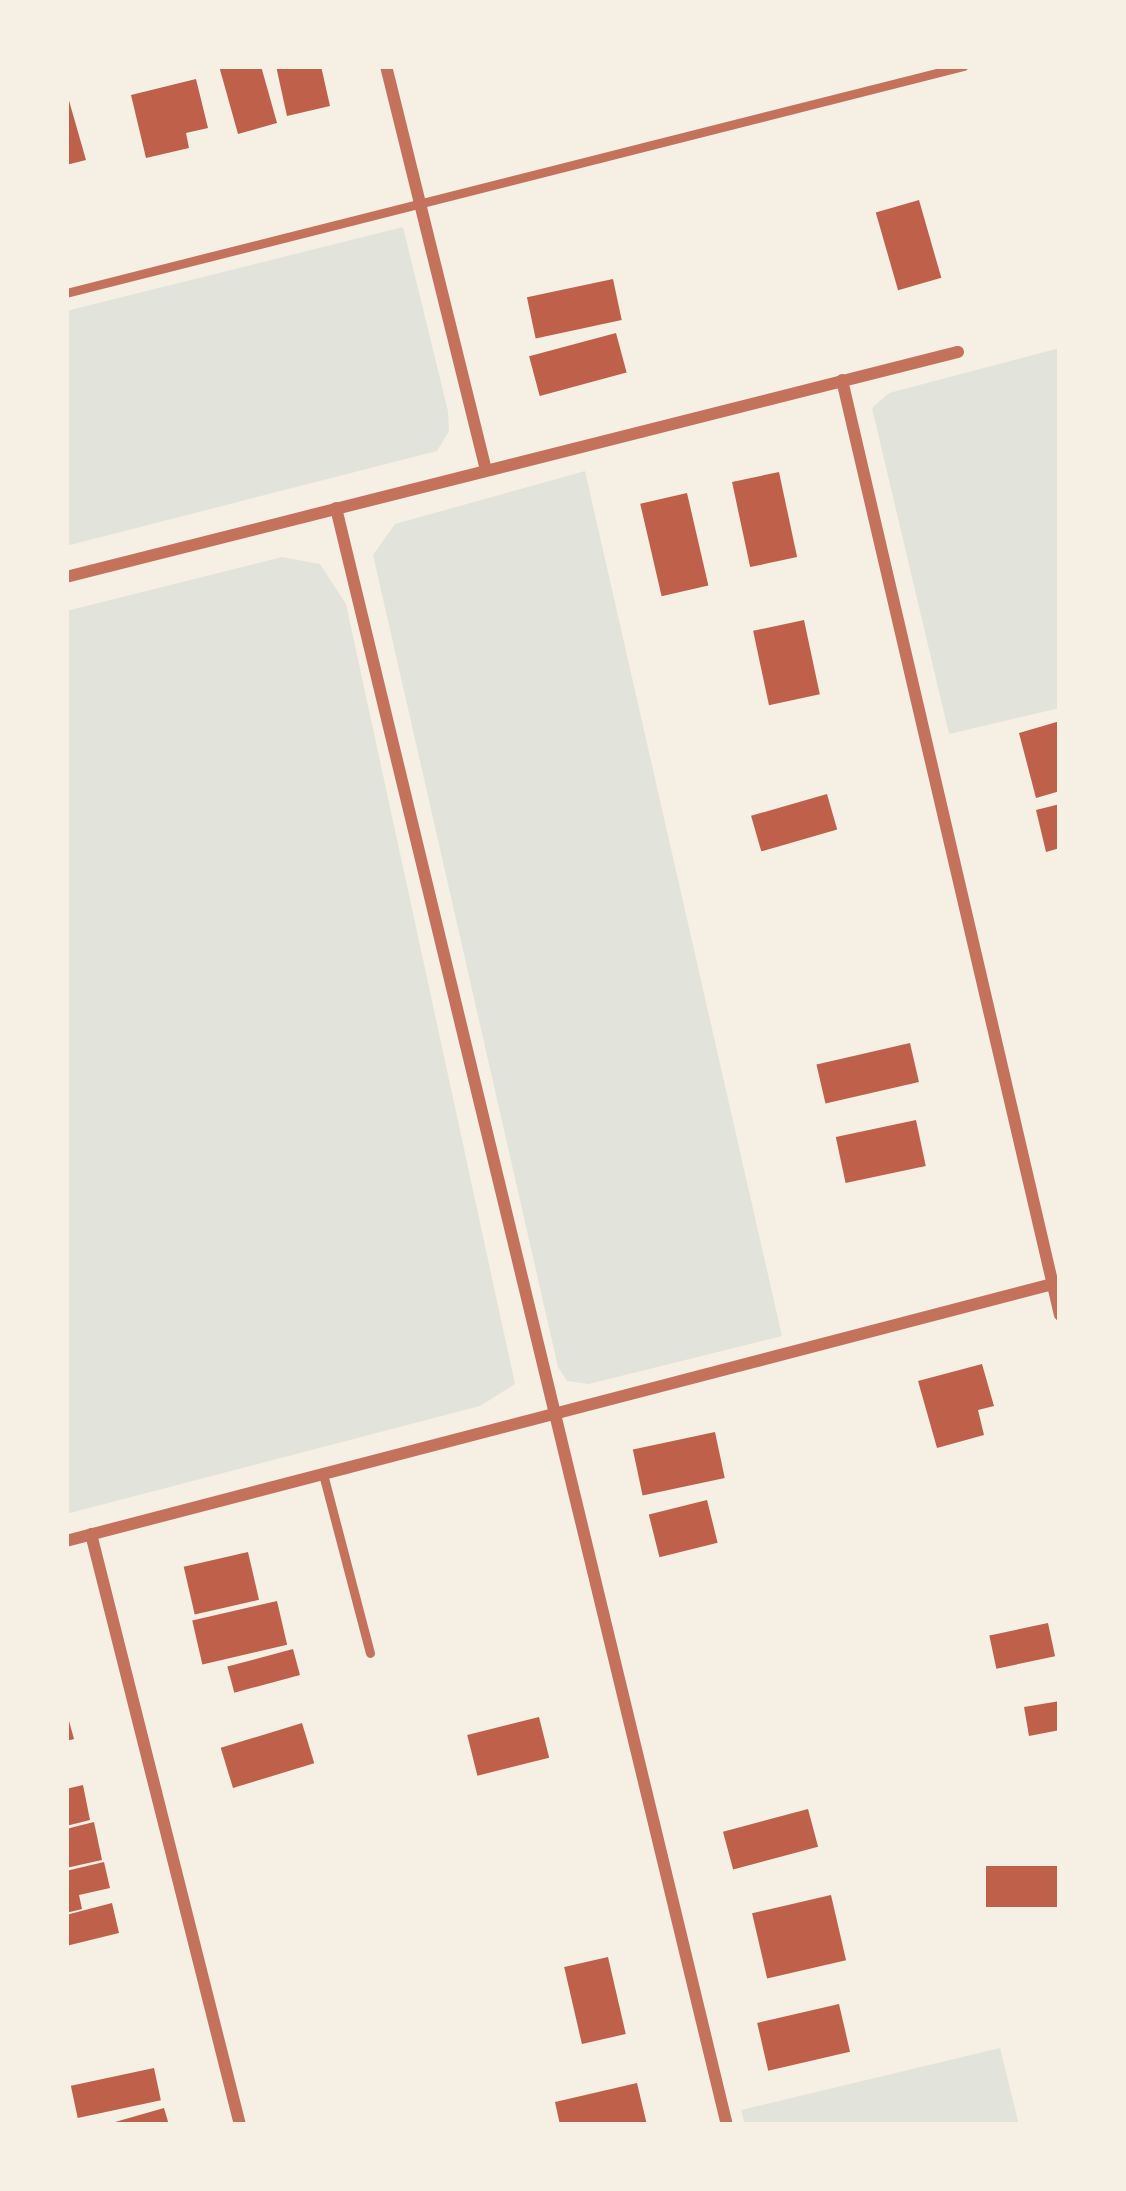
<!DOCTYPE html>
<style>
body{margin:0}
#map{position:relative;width:1126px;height:2191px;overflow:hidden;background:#f6efe4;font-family:"Archivo Narrow",sans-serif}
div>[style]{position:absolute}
.green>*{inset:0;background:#e2e4dc}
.building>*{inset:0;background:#bf614a;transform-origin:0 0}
.service>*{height:9px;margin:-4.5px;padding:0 4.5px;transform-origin:4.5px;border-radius:4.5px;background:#c5725c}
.minor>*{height:12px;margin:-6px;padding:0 6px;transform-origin:6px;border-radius:6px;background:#c5725c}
span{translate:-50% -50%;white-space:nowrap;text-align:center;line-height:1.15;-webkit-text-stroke:12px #f6efe4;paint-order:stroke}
.frame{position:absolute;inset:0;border:69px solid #f6efe4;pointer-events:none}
</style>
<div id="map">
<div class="green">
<div style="clip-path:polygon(403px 227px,448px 411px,449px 431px,437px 451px,66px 546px,66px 311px)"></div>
<div style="clip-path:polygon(1060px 348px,1060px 708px,949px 734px,872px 408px,889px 393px)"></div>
<div style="clip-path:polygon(585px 471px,782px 1336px,589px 1384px,567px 1381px,558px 1367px,373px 555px,395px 524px)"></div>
<div style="clip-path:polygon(282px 557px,320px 564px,346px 604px,515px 1384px,480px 1406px,66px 1514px,66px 611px)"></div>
<div style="clip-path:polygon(1000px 2048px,1019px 2125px,745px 2125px,741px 2110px)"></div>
</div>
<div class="building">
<div style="clip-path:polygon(219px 66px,261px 66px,277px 123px,238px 134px)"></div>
<div style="clip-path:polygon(276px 66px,321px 66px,330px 106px,287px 116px)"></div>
<div style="clip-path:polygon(196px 79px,208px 128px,186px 133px,189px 148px,146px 158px,131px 95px)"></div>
<div style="clip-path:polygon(66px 90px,86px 160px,66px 165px)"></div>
<div style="left:919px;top:200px;width:81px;height:45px;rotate:74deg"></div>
<div style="left:613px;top:279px;width:42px;height:88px;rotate:78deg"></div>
<div style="left:616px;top:333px;width:41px;height:90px;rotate:75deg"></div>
<div style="left:779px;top:472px;width:87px;height:48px;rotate:78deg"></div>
<div style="left:687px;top:493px;width:95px;height:48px;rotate:77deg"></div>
<div style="left:804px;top:620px;width:76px;height:52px;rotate:78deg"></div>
<div style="clip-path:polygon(1060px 721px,1060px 791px,1036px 798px,1019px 733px)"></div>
<div style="left:827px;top:794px;width:37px;height:79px;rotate:74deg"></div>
<div style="clip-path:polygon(1060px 804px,1060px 848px,1046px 852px,1036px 810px)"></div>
<div style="left:910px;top:1043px;width:40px;height:96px;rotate:77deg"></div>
<div style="left:916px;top:1120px;width:47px;height:82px;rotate:78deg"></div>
<div style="clip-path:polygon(982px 1364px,994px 1406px,978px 1410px,984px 1435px,937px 1448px,918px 1381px)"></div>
<div style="left:715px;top:1432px;width:47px;height:84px;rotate:78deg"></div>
<div style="left:707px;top:1500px;width:44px;height:60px;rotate:76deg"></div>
<div style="left:248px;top:1552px;width:49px;height:66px;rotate:77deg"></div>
<div style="left:277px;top:1601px;width:45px;height:87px;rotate:77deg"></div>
<div style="left:1048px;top:1623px;width:34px;height:60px;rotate:78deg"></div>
<div style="left:293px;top:1649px;width:27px;height:68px;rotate:75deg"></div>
<div style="clip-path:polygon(1060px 1701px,1060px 1730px,1029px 1736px,1024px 1707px)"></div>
<div style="clip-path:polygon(66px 1710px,74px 1739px,66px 1741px)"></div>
<div style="left:539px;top:1717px;width:42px;height:74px;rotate:76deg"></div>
<div style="left:302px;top:1723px;width:42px;height:85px;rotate:73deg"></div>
<div style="clip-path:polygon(83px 1785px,90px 1820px,66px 1826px,66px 1789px)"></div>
<div style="left:808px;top:1809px;width:39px;height:88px;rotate:75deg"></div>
<div style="clip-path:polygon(94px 1822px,102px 1860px,66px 1868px,66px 1829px)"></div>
<div style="clip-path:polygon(104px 1862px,110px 1888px,79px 1895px,82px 1909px,66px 1913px,66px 1871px)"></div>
<div style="left:1060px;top:1866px;width:41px;height:74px;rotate:90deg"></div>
<div style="left:831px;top:1895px;width:67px;height:81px;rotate:77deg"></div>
<div style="clip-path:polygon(112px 1903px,119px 1933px,66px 1946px,66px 1915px)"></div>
<div style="left:608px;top:1957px;width:79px;height:45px;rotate:77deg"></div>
<div style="left:839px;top:2004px;width:49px;height:84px;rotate:77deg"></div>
<div style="left:154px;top:2068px;width:33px;height:85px;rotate:78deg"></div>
<div style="clip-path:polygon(637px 2083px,647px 2125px,560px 2125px,555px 2102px)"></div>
<div style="clip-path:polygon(164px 2108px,169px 2125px,109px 2125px,108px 2124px)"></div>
</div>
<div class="service">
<div style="left:66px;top:293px;width:926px;rotate:-14.19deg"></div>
<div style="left:323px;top:1474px;width:185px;rotate:75.3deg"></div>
</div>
<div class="minor">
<div style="left:386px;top:66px;width:415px;rotate:76.1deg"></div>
<div style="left:842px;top:380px;width:960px;rotate:76.88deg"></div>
<div style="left:336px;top:508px;width:1664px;rotate:76.41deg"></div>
<div style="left:66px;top:577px;width:920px;rotate:-14.16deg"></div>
<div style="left:91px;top:1534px;width:609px;rotate:75.85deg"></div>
<div style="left:66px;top:1541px;width:1027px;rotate:-14.6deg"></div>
</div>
<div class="frame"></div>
</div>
